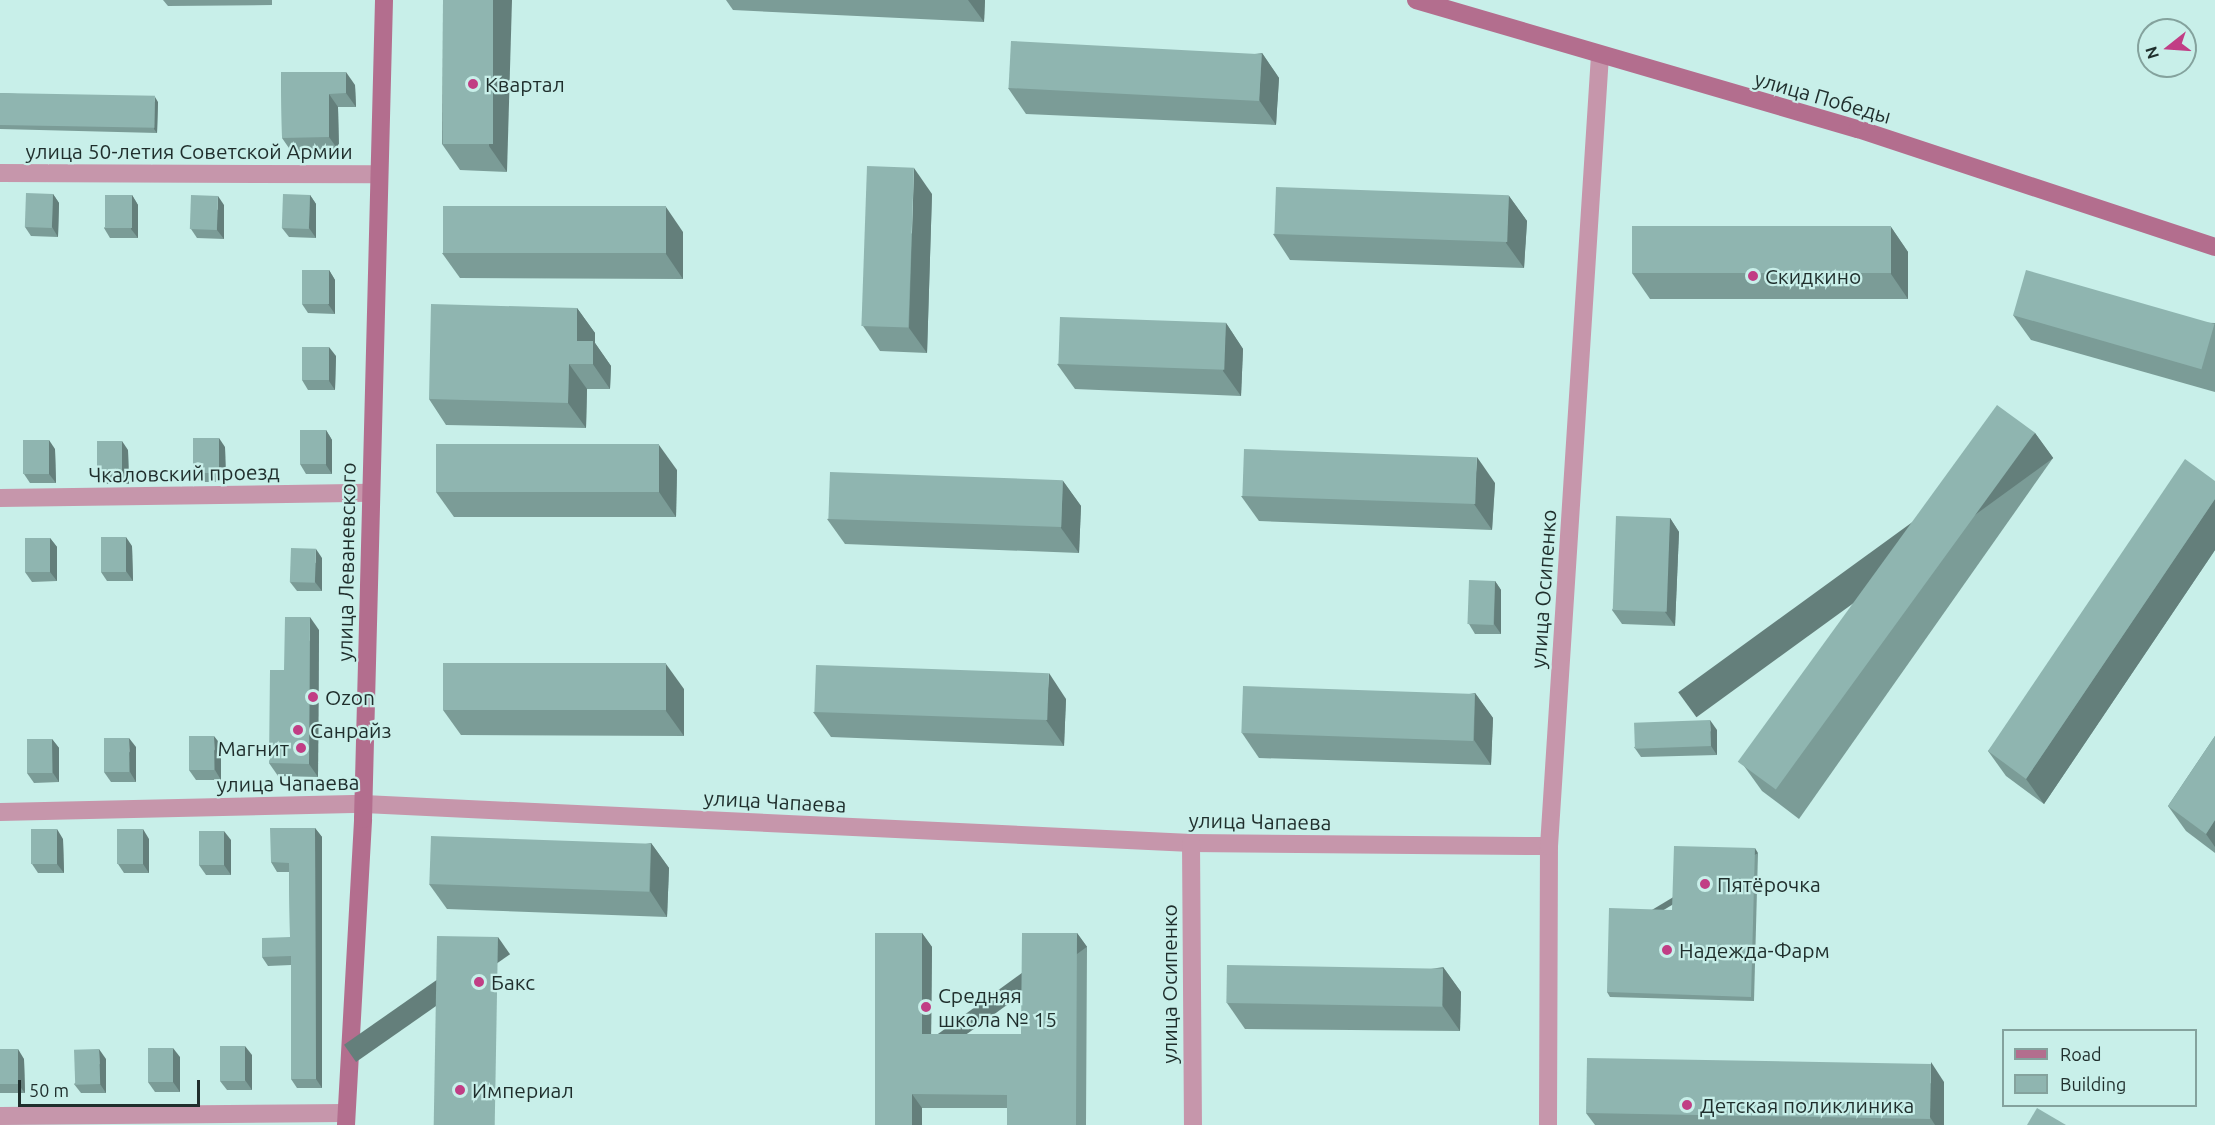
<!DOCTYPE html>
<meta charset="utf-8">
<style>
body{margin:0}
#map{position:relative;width:2215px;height:1125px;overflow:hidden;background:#c8efe9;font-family:Ubuntu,sans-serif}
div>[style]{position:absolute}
.street>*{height:18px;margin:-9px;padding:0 9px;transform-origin:9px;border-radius:9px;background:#c696ab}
.secondary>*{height:18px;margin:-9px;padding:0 9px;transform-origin:9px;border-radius:9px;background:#b36e8e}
.wall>*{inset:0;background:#7b9c97}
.shaded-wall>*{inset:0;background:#647f7b;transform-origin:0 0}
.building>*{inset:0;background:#8fb5b0;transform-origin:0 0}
.dots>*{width:16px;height:16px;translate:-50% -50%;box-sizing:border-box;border:3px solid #c8efe9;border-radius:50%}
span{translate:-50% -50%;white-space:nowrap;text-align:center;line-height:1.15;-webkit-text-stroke:4.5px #c8efe9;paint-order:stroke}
.poi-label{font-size:21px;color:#1f2e2c}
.left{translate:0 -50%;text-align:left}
.right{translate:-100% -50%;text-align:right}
.street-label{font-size:21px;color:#1f2e2c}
.legend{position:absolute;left:2002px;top:1029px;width:195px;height:78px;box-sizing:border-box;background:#c8efe9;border:2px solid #84a29d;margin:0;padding:8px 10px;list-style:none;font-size:18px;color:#1f2e2c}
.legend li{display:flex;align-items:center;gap:12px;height:30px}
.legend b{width:30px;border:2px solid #84a29d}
.north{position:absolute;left:2137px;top:18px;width:60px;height:60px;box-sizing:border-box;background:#c8efe9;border:2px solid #84a29d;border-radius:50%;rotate:253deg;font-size:16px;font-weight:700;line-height:24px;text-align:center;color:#1f2e2c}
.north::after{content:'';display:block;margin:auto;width:21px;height:27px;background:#c13e85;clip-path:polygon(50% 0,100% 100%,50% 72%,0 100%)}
.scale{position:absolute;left:18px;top:1080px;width:182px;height:27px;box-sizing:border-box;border:3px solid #1f2e2c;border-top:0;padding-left:8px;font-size:18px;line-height:21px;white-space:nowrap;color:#1f2e2c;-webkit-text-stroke:4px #c8efe9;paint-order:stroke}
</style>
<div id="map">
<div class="street">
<div style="left:0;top:173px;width:379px;rotate:0.2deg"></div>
<div style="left:0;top:498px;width:369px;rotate:-0.8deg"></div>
<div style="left:0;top:812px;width:364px;rotate:-1.3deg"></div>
<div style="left:364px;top:804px;width:828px;rotate:2.7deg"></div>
<div style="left:1191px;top:843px;width:358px;rotate:0.5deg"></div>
<div style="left:1191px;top:843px;width:282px;rotate:89.6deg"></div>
<div style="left:0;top:1116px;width:346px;rotate:-0.5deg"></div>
<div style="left:1548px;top:1125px;width:279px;rotate:-89.8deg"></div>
<div style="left:1549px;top:846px;width:792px;rotate:-86.31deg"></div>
</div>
<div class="secondary">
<div style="left:1416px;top:0;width:460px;rotate:16.3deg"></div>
<div style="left:1858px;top:129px;width:376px;rotate:18.3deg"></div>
<div style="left:346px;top:1125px;width:306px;rotate:-86.8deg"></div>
<div style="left:363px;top:819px;width:819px;rotate:-88.53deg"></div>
</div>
<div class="wall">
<div style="clip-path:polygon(163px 0,272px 0,272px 5px,168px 6px)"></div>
<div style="clip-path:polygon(443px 0,507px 172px,460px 170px,442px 144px)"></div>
<div style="clip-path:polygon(726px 0,985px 0,984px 22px,733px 10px)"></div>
<div style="clip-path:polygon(1262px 53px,1279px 78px,1276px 125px,1026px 114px,1008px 88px)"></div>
<div style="clip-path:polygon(281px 72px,355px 85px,356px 107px,338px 107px,339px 151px,291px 151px,282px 138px)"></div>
<div style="clip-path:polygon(0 93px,158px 102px,157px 133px,0 129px)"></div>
<div style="clip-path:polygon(53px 194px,59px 203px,58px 237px,31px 236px,25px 227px)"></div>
<div style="clip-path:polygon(932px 194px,927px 353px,880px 351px,863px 326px)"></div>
<div style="clip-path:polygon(132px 195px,138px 205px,138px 238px,110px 238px,104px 228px)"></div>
<div style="clip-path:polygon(310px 195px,316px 204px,316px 238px,289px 237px,282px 228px)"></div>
<div style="clip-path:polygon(1509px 196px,1527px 221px,1524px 268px,1290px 260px,1273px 234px)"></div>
<div style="clip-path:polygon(224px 205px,224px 239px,197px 238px,191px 229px)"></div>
<div style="clip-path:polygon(1891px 227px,1908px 252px,1908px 299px,1650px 299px,1632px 273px)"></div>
<div style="clip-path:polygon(683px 232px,683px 279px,460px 278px,442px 253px)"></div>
<div style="clip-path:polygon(329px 270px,335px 280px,335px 314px,308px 313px,302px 304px)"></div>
<div style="clip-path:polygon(577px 308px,595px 333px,595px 343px,611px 366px,610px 389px,587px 389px,586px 428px,446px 425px,429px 399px)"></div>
<div style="clip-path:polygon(2013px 315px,2215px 323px,2215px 392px,2031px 340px)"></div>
<div style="clip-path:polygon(1226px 323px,1243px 349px,1241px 396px,1075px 389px,1057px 364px)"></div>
<div style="clip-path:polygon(336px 356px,335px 390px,308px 390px,302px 380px)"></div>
<div style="clip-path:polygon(326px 430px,332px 440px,332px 474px,306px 474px,300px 464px)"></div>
<div style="clip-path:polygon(2035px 433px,2053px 458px,1799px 819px,1762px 791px,1744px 766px)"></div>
<div style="clip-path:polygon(225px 447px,226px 482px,200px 482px,193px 473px)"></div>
<div style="clip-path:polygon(55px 449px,56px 483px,30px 483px,24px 474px)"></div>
<div style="clip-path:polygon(128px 450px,129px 484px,104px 484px,97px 475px)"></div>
<div style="clip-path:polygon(677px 470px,676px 517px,454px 517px,436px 492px)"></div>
<div style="clip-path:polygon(1063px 481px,1081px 506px,1079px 553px,845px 544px,827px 519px)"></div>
<div style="clip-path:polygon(2215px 481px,2215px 550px,2044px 804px,2006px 776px,1988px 751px)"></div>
<div style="clip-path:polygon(1495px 483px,1492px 530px,1259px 521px,1241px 496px)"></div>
<div style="clip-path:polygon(1670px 518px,1679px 532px,1675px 626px,1622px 624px,1612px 610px)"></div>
<div style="clip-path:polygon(50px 538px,57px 547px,57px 581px,32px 582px,25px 572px)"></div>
<div style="clip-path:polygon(132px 546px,133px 581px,107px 581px,101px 572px)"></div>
<div style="clip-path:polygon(322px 558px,322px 591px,297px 591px,290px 582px)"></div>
<div style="clip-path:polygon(1495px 581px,1501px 590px,1501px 634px,1475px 634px,1469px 624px)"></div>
<div style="clip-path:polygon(319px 630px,318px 777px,278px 776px,269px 763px,284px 670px)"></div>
<div style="clip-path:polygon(684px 689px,684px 736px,461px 735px,443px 710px)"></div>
<div style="clip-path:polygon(1475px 693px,1493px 718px,1491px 765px,1259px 758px,1242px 733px)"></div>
<div style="clip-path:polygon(1066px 699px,1064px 746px,831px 737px,813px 712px)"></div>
<div style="clip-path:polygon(1717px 730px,1717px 755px,1641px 757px,1634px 747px)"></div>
<div style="clip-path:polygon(2215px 736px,2215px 853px,2186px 831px,2168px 806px)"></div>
<div style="clip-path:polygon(52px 739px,59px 748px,59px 782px,34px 783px,27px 773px)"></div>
<div style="clip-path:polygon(221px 745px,221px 780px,196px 780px,189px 770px)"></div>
<div style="clip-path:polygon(136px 747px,136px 782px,111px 782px,104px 772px)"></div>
<div style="clip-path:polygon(315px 828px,322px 837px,322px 1088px,297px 1088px,291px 1079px,291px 965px,268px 966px,262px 957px,290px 937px,289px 872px,277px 872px,271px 862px)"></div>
<div style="clip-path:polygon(63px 839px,64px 873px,38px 873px,32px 864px)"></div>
<div style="clip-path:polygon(149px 839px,149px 873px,124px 873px,118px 864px)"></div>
<div style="clip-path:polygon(231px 840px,231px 875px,206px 875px,199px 865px)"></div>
<div style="clip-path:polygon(651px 843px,669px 868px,667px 917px,447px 909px,429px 884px)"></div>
<div style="clip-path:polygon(1758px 853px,1754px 1001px,1610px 997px,1607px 992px,1672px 910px)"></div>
<div style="clip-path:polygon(922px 933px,932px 947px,931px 1034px,1021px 1034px,1077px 933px,1087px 947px,1086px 1125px,1007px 1125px,1007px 1108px,922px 1108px,875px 1125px)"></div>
<div style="clip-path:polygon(1443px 967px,1461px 992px,1460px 1031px,1245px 1029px,1227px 1003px)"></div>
<div style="clip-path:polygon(0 1049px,24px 1059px,25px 1093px,0 1093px)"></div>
<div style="clip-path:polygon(252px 1055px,252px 1090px,227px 1090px,220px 1081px)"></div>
<div style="clip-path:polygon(180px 1057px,180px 1092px,155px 1092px,148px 1082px)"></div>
<div style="clip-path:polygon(106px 1059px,106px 1093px,81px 1093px,74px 1084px)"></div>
<div style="clip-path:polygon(1944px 1082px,1944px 1125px,1595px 1125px,1586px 1113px)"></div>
</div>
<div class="shaded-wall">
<div style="clip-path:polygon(493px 0,512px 0,507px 172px,489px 146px)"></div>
<div style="clip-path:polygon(968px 0,985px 0,984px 22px)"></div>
<div style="clip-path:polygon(1262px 53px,1279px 78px,1276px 125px,1259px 100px)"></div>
<div style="clip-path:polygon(346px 72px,355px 85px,356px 107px,346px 93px)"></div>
<div style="clip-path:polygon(329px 94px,338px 107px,339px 151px,329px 137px)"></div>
<div style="clip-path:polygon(155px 97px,158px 102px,157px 133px,154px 129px)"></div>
<div style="clip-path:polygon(914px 168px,932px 194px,927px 353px,909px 328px)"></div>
<div style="clip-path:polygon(53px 194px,59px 203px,58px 237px,52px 227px)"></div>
<div style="clip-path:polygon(132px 195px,138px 205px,138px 238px,131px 229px)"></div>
<div style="clip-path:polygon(310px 195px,316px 204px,316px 238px,309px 228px)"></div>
<div style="clip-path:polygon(218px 196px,224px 205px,224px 239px,217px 230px)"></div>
<div style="clip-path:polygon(1509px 196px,1527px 221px,1524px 268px,1506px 243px)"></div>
<div style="clip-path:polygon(666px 207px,683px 232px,683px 279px,666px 254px)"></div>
<div style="clip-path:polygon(1891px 227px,1908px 252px,1908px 299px,1891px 274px)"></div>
<div style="clip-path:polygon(329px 270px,335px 280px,335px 314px,328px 304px)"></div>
<div style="clip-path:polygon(577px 308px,595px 333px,595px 343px,611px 366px,610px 389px,577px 341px)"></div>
<div style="clip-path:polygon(1226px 323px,1243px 349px,1241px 396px,1223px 371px)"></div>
<div style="clip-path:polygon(329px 347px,336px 356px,335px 390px,329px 381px)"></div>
<div style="clip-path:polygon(569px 364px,587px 389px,586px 428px,568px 403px)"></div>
<div style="clip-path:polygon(326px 430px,332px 440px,332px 474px,326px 465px)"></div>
<div style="left:2035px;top:433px;width:31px;height:441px;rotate:54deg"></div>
<div style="clip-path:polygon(219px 438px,225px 447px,226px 482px,219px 472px)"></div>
<div style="clip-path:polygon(49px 440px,55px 449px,56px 483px,49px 474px)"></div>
<div style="clip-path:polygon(122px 441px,128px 450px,129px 484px,122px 475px)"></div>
<div style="clip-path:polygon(659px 445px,677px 470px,676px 517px,659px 492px)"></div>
<div style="clip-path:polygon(1477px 457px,1495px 483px,1492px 530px,1474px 504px)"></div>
<div style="clip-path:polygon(1063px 481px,1081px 506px,1079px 553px,1061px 528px)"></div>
<div style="clip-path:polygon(2215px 499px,2215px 550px,2044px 804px,2026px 779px)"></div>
<div style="clip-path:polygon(1670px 518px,1679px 532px,1675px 626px,1665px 612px)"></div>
<div style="clip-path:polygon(126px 537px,132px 546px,133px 581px,126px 571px)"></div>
<div style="clip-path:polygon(50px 538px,57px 547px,57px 581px,50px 572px)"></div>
<div style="clip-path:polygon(316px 549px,322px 558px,322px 591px,315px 582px)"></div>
<div style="clip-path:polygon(1495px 581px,1501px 590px,1501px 634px,1494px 624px)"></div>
<div style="clip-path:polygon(310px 617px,319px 630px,318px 777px,309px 764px)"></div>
<div style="clip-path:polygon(666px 664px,684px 689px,684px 736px,666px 711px)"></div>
<div style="clip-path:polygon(1049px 673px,1066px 699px,1064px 746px,1046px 720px)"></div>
<div style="clip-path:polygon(1475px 693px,1493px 718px,1491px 765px,1474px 740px)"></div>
<div style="clip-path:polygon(1710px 720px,1717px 730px,1717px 755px,1711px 746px)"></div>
<div style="clip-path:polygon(214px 736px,221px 745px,221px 780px,215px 770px)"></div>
<div style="clip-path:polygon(129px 738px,136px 747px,136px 782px,130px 772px)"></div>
<div style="clip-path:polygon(52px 739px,59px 748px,59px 782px,53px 773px)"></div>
<div style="clip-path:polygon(2215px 820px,2215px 847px,2206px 834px)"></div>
<div style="clip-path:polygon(315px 828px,322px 837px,322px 1088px,316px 1079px)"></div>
<div style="clip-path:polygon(57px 829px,63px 839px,64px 873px,57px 864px)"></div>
<div style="clip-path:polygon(143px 829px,149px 839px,149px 873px,143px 864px)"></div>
<div style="clip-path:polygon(224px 831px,231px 840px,231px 875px,224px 865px)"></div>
<div style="clip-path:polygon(651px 843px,669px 868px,667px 917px,650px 891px)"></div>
<div style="left:1755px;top:848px;width:6px;height:149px;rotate:59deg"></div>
<div style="clip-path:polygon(922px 933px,932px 947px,931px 1047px,922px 1034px)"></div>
<div style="left:1077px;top:933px;width:17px;height:192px;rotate:54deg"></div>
<div style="left:498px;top:937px;width:21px;height:188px;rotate:55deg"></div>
<div style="clip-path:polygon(1443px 967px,1461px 992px,1460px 1031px,1442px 1005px)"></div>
<div style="clip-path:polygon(245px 1046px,252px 1055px,252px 1090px,245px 1080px)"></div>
<div style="clip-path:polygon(173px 1048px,180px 1057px,180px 1092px,173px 1082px)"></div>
<div style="clip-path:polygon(18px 1049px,24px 1059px,25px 1093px,18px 1084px)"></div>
<div style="clip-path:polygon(99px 1049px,106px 1059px,106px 1093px,100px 1084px)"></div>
<div style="clip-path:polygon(1931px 1062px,1944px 1082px,1944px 1125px,1935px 1125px,1930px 1117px)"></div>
<div style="clip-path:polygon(912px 1094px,922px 1108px,922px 1125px,912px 1125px)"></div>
</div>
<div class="building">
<div style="left:443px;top:0;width:50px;height:144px"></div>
<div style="left:1011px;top:41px;width:251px;height:47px;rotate:3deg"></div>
<div style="clip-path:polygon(281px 72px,346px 72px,346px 93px,329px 94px,329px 137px,282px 138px)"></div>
<div style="left:0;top:93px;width:155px;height:32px;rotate:1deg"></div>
<div style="left:867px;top:166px;width:47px;height:160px;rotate:2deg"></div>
<div style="left:1276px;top:187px;width:233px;height:47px;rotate:2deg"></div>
<div style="left:26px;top:193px;width:27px;height:34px;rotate:2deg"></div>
<div style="left:283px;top:194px;width:27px;height:34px;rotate:2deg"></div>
<div style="left:105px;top:195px;width:27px;height:33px"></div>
<div style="left:191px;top:195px;width:27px;height:34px;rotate:2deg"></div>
<div style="left:443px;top:206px;width:223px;height:47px"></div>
<div style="left:1632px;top:226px;width:259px;height:47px"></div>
<div style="left:302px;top:270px;width:27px;height:34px"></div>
<div style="left:2026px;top:270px;width:196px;height:47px;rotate:16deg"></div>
<div style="clip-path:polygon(431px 304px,577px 308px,577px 341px,593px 341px,593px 364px,569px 364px,568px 403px,429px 399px)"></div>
<div style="left:1060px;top:317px;width:166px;height:47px;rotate:2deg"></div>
<div style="left:302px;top:347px;width:27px;height:33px"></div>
<div style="left:1997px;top:405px;width:47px;height:441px;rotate:36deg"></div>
<div style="left:300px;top:430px;width:26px;height:34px"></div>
<div style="left:193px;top:438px;width:26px;height:35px"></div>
<div style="left:23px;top:440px;width:26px;height:34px"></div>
<div style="left:97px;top:441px;width:25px;height:34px"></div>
<div style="left:436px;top:444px;width:223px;height:48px"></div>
<div style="left:1244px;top:449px;width:233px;height:47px;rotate:2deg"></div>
<div style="clip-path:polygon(2185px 459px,2215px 481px,2215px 499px,2026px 779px,1988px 751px)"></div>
<div style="left:830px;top:472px;width:233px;height:47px;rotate:2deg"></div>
<div style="left:1616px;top:516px;width:54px;height:94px;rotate:2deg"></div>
<div style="left:101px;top:537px;width:25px;height:35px"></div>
<div style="left:25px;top:538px;width:25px;height:34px"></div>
<div style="left:291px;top:548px;width:25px;height:34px;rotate:2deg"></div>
<div style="left:1469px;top:580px;width:26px;height:44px;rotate:2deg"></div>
<div style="clip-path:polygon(285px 617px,310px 617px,309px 764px,269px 763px,270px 670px,284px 670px)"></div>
<div style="left:443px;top:663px;width:223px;height:47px"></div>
<div style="left:816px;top:665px;width:233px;height:47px;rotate:2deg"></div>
<div style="left:1243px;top:686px;width:232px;height:47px;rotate:2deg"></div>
<div style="left:1710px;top:720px;width:26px;height:76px;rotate:88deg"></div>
<div style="left:189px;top:736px;width:25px;height:34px"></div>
<div style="clip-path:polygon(2215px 736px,2215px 820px,2206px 834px,2168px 806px)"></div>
<div style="left:104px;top:738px;width:25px;height:34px"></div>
<div style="left:27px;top:739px;width:25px;height:34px"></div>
<div style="clip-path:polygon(270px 828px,315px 828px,316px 1079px,291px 1079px,291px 956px,262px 957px,262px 938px,290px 937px,289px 863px,271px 862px)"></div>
<div style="left:57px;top:829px;width:35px;height:26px;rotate:90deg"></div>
<div style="left:117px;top:829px;width:26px;height:35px"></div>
<div style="left:199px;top:831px;width:25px;height:34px"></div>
<div style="left:431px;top:836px;width:220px;height:48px;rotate:2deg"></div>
<div style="clip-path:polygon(1674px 846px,1755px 848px,1751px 997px,1607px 992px,1609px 908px,1672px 910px)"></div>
<div style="clip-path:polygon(875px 933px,922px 933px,922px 1034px,1021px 1034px,1022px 933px,1077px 933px,1076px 1125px,1007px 1125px,1007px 1095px,912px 1094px,912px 1125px,875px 1125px)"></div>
<div style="left:437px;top:936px;width:61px;height:189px;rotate:1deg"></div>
<div style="left:1227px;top:965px;width:216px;height:38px;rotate:1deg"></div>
<div style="left:220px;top:1046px;width:25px;height:35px"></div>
<div style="left:148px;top:1048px;width:25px;height:34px"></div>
<div style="left:0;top:1049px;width:18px;height:35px"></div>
<div style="left:99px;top:1049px;width:35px;height:25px;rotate:88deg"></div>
<div style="left:1587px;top:1058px;width:344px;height:55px;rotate:1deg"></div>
<div style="clip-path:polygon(2037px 1108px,2066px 1125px,2027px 1125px)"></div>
</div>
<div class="dots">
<div style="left:473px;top:84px;background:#c13e85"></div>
<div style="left:1753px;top:276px;background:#c13e85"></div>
<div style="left:313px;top:697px;background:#c13e85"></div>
<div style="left:298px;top:730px;background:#c13e85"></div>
<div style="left:301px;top:748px;background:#c13e85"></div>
<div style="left:1705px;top:884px;background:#c13e85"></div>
<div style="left:1667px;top:950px;background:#c13e85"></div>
<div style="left:479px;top:982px;background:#c13e85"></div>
<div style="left:926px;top:1007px;background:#c13e85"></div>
<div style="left:460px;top:1090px;background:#c13e85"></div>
<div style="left:1687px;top:1105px;background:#c13e85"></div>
</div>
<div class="poi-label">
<span class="left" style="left:485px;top:84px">Квартал</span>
<span class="left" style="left:1765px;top:276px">Скидкино</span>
<span class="left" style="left:325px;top:697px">Ozon</span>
<span class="left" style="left:310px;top:730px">Санрайз</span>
<span class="right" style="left:289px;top:748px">Магнит</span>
<span class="left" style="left:1717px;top:884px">Пятёрочка</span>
<span class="left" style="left:1679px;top:950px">Надежда-Фарм</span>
<span class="left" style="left:491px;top:982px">Бакс</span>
<span class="left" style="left:938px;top:1007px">Средняя<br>школа № 15</span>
<span class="left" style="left:472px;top:1090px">Империал</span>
<span class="left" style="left:1700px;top:1105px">Детская поликлиника</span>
</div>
<div class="street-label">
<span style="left:1823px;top:97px;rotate:16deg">улица Победы</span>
<span style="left:189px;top:151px">улица 50-летия Советской Армии</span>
<span style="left:184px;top:473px;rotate:-1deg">Чкаловский проезд</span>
<span style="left:346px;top:562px;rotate:-89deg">улица Леваневского</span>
<span style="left:1543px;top:589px;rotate:-86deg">улица Осипенко</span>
<span style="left:288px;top:783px;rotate:-1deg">улица Чапаева</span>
<span style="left:775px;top:801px;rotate:3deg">улица Чапаева</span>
<span style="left:1260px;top:821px;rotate:1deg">улица Чапаева</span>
<span style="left:1169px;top:984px;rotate:-90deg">улица Осипенко</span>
</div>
<ul class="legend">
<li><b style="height:8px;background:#b36e8e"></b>Road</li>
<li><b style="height:16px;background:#8fb5b0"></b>Building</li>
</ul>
<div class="north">N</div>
<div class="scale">50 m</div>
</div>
